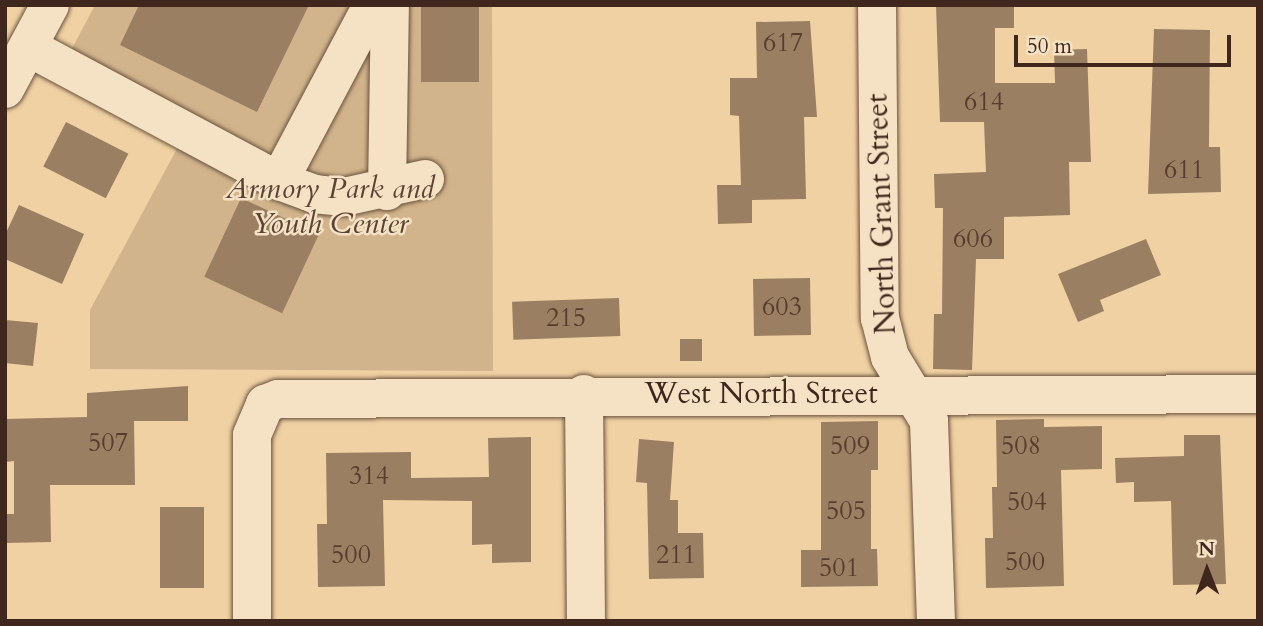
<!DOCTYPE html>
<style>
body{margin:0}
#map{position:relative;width:1263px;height:626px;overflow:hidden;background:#f0d1a3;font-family:Cardo,serif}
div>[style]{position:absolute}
.green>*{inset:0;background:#d2b48c}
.building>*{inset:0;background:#9b7f63;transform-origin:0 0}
.roads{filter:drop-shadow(0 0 2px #6b523e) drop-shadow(0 0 2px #6b523e)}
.minor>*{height:38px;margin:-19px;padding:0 19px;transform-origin:19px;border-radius:19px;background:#f5e1c3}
span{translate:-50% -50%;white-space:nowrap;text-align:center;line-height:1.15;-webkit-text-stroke:5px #f5e1c3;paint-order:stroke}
.number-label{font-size:26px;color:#563d2e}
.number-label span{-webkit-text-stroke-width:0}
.park-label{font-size:30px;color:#5c4333;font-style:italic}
.street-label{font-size:30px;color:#3f271d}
.frame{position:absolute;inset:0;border:7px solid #3f271d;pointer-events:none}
.north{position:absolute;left:1172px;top:535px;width:70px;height:70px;-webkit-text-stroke:5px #f5e1c3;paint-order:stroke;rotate:359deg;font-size:19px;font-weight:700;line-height:28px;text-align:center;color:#3f271d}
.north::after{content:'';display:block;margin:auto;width:24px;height:32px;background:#3f271d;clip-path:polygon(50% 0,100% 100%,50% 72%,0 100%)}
.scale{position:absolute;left:1014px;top:35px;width:217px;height:32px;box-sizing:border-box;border:4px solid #3f271d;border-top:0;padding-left:9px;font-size:21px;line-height:24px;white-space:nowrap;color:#3f271d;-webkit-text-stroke:5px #f5e1c3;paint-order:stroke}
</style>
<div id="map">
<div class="green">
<div style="clip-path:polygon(95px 5px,492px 5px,493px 371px,90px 369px,90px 310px,179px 145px,56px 79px)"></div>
</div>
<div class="building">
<div style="clip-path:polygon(139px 5px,309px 5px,257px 112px,120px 45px)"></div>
<div style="left:421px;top:5px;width:58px;height:77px"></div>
<div style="clip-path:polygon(936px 5px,1014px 5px,1014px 28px,995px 28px,995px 83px,1055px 83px,1054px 50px,1087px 49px,1091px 162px,1069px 162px,1070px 215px,1004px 217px,1004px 259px,976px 259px,972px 370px,933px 369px,934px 314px,942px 314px,943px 208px,935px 208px,934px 174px,986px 172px,984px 122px,940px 122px)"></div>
<div style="clip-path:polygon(810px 21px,817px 117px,804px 117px,806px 199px,752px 200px,752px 223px,718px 224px,717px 185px,741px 185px,739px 116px,730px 115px,730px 78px,757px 78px,756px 22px)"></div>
<div style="clip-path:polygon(1154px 29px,1210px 30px,1209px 147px,1220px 147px,1221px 192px,1148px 194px)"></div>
<div style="left:66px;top:122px;width:70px;height:50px;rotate:27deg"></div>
<div style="left:241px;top:198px;width:86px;height:87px;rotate:25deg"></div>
<div style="clip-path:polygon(19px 205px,84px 234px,62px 284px,5px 259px,5px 235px)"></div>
<div style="clip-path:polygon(1146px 239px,1161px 275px,1100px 300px,1104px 311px,1078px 322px,1058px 274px)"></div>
<div style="left:810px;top:278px;width:57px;height:57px;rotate:89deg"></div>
<div style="left:619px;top:298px;width:38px;height:107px;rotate:88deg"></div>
<div style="clip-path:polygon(5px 320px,38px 323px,33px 366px,5px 363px)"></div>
<div style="left:680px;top:339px;width:22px;height:22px"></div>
<div style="clip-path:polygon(188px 386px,188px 421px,134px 421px,135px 485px,50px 485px,51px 542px,5px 543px,5px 514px,14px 514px,14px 461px,5px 462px,5px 419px,87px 417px,87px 393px)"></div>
<div style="clip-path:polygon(1044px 419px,1044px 427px,1102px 426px,1102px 469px,1061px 470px,1064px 586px,986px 588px,985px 538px,993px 538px,992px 487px,997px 487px,996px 420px)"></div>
<div style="clip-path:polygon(878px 421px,878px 470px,871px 470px,871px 549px,877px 549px,878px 586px,801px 587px,801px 550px,821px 550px,821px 422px)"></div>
<div style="clip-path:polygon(1184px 435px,1220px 435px,1226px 584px,1173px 585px,1171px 501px,1134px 502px,1134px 482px,1116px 483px,1115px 458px,1184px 456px)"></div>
<div style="clip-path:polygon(531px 437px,531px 562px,492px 563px,492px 544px,472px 545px,472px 501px,383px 500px,385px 586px,318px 587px,317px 524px,327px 524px,326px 453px,411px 452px,411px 478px,489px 477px,488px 438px)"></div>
<div style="clip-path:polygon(639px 439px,674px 442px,670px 500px,678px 500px,678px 533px,703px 533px,704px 578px,649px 579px,647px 483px,636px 482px)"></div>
<div style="left:160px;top:507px;width:44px;height:81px"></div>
</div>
<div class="roads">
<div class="minor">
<div style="left:877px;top:5px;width:313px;rotate:89.5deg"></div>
<div style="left:880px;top:318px;width:40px;rotate:75.6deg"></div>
<div style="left:890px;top:357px;width:75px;rotate:58.6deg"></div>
<div style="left:929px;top:421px;width:200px;rotate:88deg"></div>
<div style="left:28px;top:47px;width:285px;rotate:28.1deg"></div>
<div style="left:279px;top:181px;width:199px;rotate:-62.1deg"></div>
<div style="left:5px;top:89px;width:95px;rotate:-61.8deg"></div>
<div style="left:279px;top:181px;width:37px;rotate:20deg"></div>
<div style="left:314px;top:194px;width:30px;rotate:6deg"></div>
<div style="left:344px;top:197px;width:83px;rotate:-12.5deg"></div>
<div style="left:387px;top:191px;width:186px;rotate:-89.1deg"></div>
<div style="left:584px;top:394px;width:227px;rotate:89.5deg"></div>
<div style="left:252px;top:621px;width:186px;rotate:-90deg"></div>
<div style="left:252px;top:435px;width:34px;rotate:-67deg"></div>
<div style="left:265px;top:404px;width:14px;rotate:-21deg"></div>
<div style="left:278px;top:399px;width:980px;rotate:-0.29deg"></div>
</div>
</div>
<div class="number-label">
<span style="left:783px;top:43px">617</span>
<span style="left:984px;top:102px">614</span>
<span style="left:1184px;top:170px">611</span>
<span style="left:973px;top:239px">606</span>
<span style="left:782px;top:307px">603</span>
<span style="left:566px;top:318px">215</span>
<span style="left:108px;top:443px">507</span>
<span style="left:850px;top:446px">509</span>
<span style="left:1021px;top:446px">508</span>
<span style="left:369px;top:476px">314</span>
<span style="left:1027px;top:502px">504</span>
<span style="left:846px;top:511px">505</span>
<span style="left:351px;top:555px">500</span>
<span style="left:676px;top:555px">211</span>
<span style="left:1025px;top:562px">500</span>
<span style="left:839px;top:568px">501</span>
</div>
<div class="park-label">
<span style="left:330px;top:206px">Armory Park and<br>Youth Center</span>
</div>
<div class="street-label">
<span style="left:882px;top:214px;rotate:-92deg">North Grant Street</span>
<span style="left:761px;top:394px">West North Street</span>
</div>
<div class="frame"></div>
<div class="north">N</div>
<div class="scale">50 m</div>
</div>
